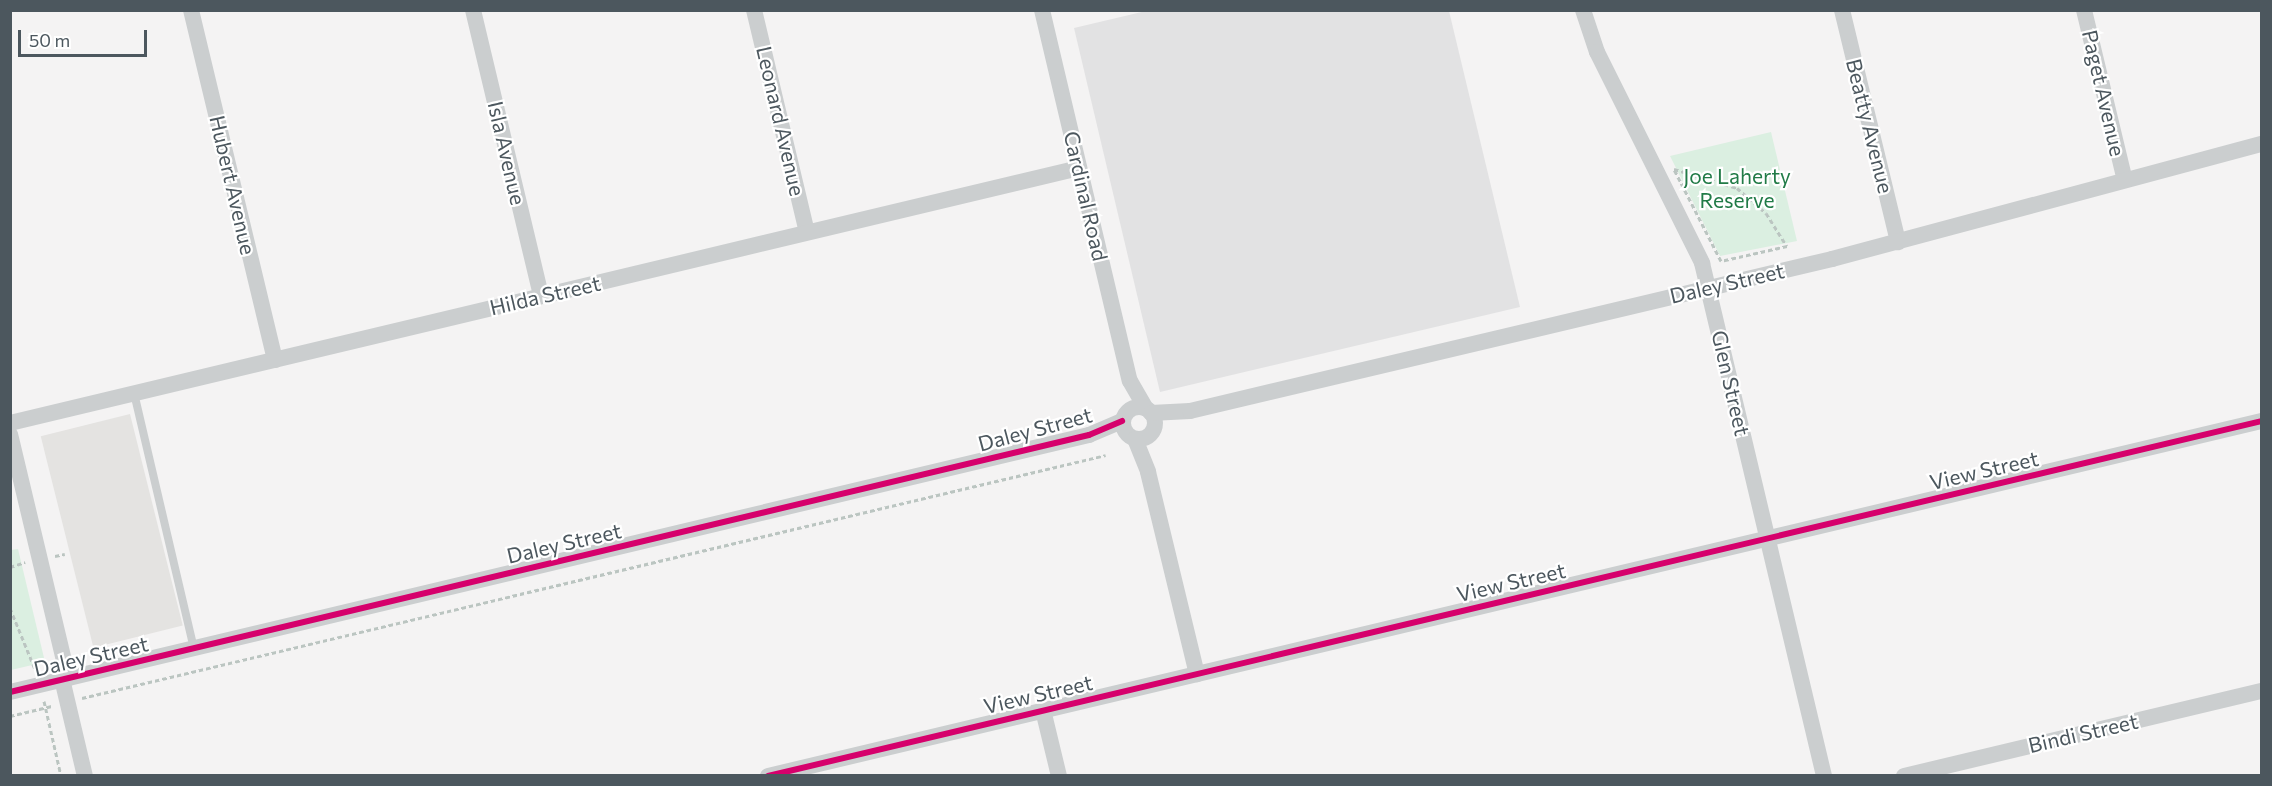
<!DOCTYPE html>
<style>
body{margin:0}
#map{position:relative;width:2272px;height:786px;overflow:hidden;background:#f4f3f3;font-family:Commissioner,sans-serif}
div>[style]{position:absolute}
.commercial>*{inset:0;background:#e4e3e1;transform-origin:0 0}
.education>*{inset:0;background:#e2e2e3}
.green>*{inset:0;background:#dbefe1}
.path>*{height:3px;margin-top:-1.5px;transform-origin:0;background:repeating-linear-gradient(90deg,#bbc5c1 0 4.5px,transparent 0 7.5px)}
.lane>*{height:8px;margin:-4px;padding:0 4px;transform-origin:4px;border-radius:4px;background:#cbcecf}
.street>*{height:16px;margin:-8px;padding:0 8px;transform-origin:8px;border-radius:8px;background:#cbcecf}
.street>.ring{margin:-8px;padding:0;box-sizing:content-box;background:none;border:16px solid #cbcecf;border-radius:50%}
.cycleway>*{height:6px;margin:-3px;padding:0 3px;transform-origin:3px;border-radius:3px;background:#d6006c}
span{translate:-50% -50%;white-space:nowrap;text-align:center;line-height:1.15;-webkit-text-stroke:4.5px #fff;paint-order:stroke}
.street-label{font-size:21px;color:#4c575e}
.park-label{font-size:21px;color:#217b47}
.frame{position:absolute;inset:0;border:12px solid #4c575e;pointer-events:none}
.scale{position:absolute;left:18px;top:30px;width:129px;height:27px;box-sizing:border-box;border:3px solid #4c575e;border-top:0;padding-left:8px;font-size:18px;line-height:21px;white-space:nowrap;color:#4c575e;-webkit-text-stroke:4px #fff;paint-order:stroke}
</style>
<div id="map">
<div class="commercial">
<div style="left:130px;top:414px;width:218px;height:92px;rotate:76deg"></div>
</div>
<div class="education">
<div style="clip-path:polygon(1146px 11px,1449px 11px,1520px 307px,1160px 392px,1074px 28px)"></div>
</div>
<div class="green">
<div style="clip-path:polygon(1771px 132px,1797px 241px,1720px 256px,1670px 156px)"></div>
<div style="clip-path:polygon(18px 549px,45px 662px,11px 670px,11px 550px)"></div>
</div>
<div class="path">
<div style="left:1674px;top:169px;width:66px;rotate:16.8deg"></div>
<div style="left:1737px;top:188px;width:38px;rotate:41deg"></div>
<div style="left:1766px;top:213px;width:39px;rotate:58deg"></div>
<div style="left:1787px;top:246px;width:68px;rotate:167.2deg"></div>
<div style="left:1721px;top:261px;width:103px;rotate:-117.1deg"></div>
<div style="left:55px;top:556px;width:10px;rotate:-11deg"></div>
<div style="left:10px;top:567px;width:16px;rotate:-18deg"></div>
<div style="left:10px;top:608px;width:66px;rotate:67.7deg"></div>
<div style="left:82px;top:698px;width:1052px;rotate:-13.35deg"></div>
<div style="left:44px;top:701px;width:77px;rotate:77.2deg"></div>
<div style="left:10px;top:716px;width:43px;rotate:-13.4deg"></div>
</div>
<div class="lane">
<div style="left:134px;top:393px;width:262px;rotate:76.8deg"></div>
</div>
<div class="street">
<div style="left:191px;top:10px;width:360px;rotate:76.5deg"></div>
<div style="left:473px;top:10px;width:294px;rotate:76.6deg"></div>
<div style="left:754px;top:10px;width:228px;rotate:76.6deg"></div>
<div style="left:1042px;top:10px;width:381px;rotate:76.7deg"></div>
<div style="left:1130px;top:381px;width:32px;rotate:60deg"></div>
<div style="left:1583px;top:10px;width:44px;rotate:71.6deg"></div>
<div style="left:1597px;top:52px;width:236px;rotate:63.5deg"></div>
<div style="left:1702px;top:263px;width:527px;rotate:76.62deg"></div>
<div style="left:1842px;top:10px;width:239px;rotate:76.4deg"></div>
<div style="left:2084px;top:10px;width:171px;rotate:76.5deg"></div>
<div class="ring" style="left:1123px;top:407px;width:16px;height:16px"></div>
<div style="left:1151px;top:413px;width:39px;rotate:-3deg"></div>
<div style="left:1190px;top:411px;width:660px;rotate:-13.32deg"></div>
<div style="left:1832px;top:259px;width:445px;rotate:-15deg"></div>
<div style="left:10px;top:423px;width:1099px;rotate:-13.42deg"></div>
<div style="left:10px;top:434px;width:251px;rotate:76.6deg"></div>
<div style="left:1135px;top:439px;width:35px;rotate:68deg"></div>
<div style="left:1148px;top:472px;width:208px;rotate:76.4deg"></div>
<div style="left:62px;top:679px;width:100px;rotate:76.7deg"></div>
<div style="left:10px;top:692px;width:1109px;rotate:-13.4deg"></div>
<div style="left:1089px;top:435px;width:36px;rotate:-23deg"></div>
<div style="left:1043px;top:710px;width:68px;rotate:76.4deg"></div>
<div style="left:768px;top:776px;width:1536px;rotate:-13.37deg"></div>
<div style="left:1904px;top:776px;width:368px;rotate:-13.4deg"></div>
</div>
<div class="cycleway">
<div style="left:10px;top:692px;width:1109px;rotate:-13.4deg"></div>
<div style="left:1089px;top:435px;width:36px;rotate:-23deg"></div>
<div style="left:768px;top:776px;width:1536px;rotate:-13.37deg"></div>
</div>
<div class="street-label">
<span style="left:2104px;top:93px;rotate:77deg">Paget Avenue</span>
<span style="left:781px;top:121px;rotate:77deg">Leonard Avenue</span>
<span style="left:1870px;top:126px;rotate:76deg">Beatty Avenue</span>
<span style="left:507px;top:153px;rotate:77deg">Isla Avenue</span>
<span style="left:233px;top:185px;rotate:77deg">Hubert Avenue</span>
<span style="left:1086px;top:196px;rotate:77deg">Cardinal Road</span>
<span style="left:1727px;top:283px;rotate:-13deg">Daley Street</span>
<span style="left:545px;top:295px;rotate:-13deg">Hilda Street</span>
<span style="left:1731px;top:383px;rotate:77deg">Glen Street</span>
<span style="left:1035px;top:429px;rotate:-15deg">Daley Street</span>
<span style="left:1984px;top:470px;rotate:-13deg">View Street</span>
<span style="left:564px;top:543px;rotate:-13deg">Daley Street</span>
<span style="left:1511px;top:582px;rotate:-13deg">View Street</span>
<span style="left:91px;top:656px;rotate:-13deg">Daley Street</span>
<span style="left:1038px;top:694px;rotate:-13deg">View Street</span>
<span style="left:2083px;top:733px;rotate:-13deg">Bindi Street</span>
</div>
<div class="park-label">
<span style="left:1737px;top:188px">Joe Laherty<br>Reserve</span>
</div>
<div class="frame"></div>
<div class="scale">50 m</div>
</div>
